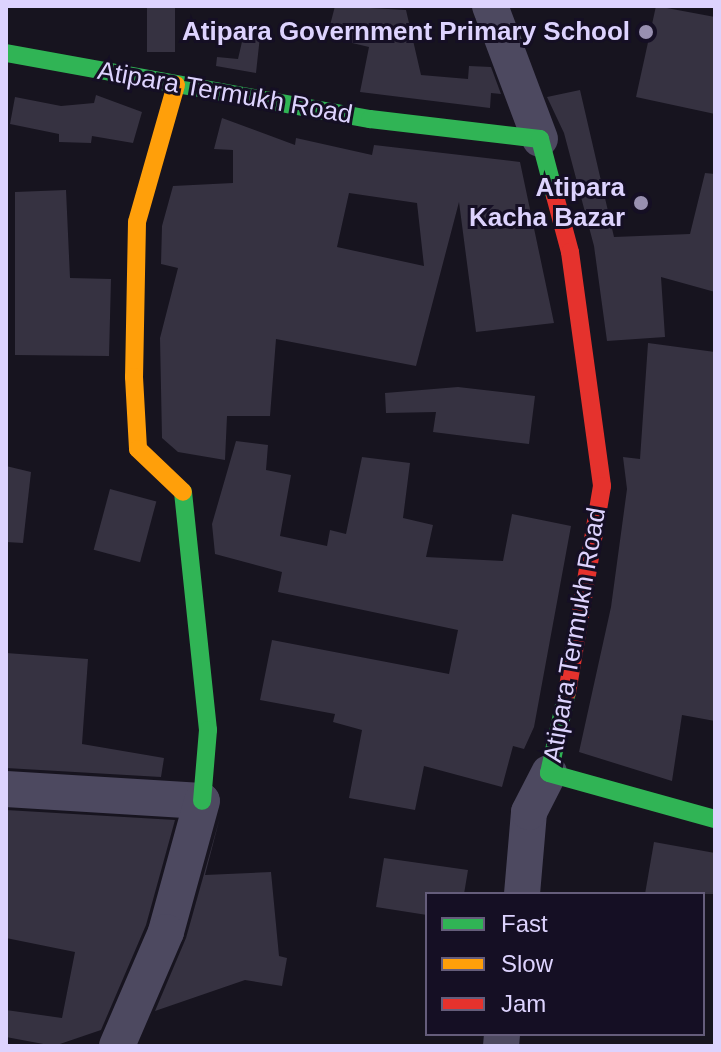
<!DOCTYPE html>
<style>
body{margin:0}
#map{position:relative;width:721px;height:1052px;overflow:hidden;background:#17141f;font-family:Arial,sans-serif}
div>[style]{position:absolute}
.building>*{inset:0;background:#363241;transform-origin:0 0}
.street>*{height:36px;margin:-18px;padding:0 18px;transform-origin:18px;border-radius:18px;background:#4d4960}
.fast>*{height:18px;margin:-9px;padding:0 9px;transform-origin:9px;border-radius:9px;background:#30b455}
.slow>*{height:18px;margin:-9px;padding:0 9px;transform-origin:9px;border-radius:9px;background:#ff9f0a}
.jam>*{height:18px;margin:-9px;padding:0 9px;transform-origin:9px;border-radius:9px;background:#e5322d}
.dots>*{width:22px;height:22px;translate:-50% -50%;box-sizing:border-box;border:4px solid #150f24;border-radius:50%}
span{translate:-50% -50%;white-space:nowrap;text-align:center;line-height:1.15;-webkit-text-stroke:6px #150f24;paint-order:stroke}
.poi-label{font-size:26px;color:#ddd3fe;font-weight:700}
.right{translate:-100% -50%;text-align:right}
.street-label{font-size:26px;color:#ddd3fe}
.frame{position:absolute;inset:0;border:8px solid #ddd3fe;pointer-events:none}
.legend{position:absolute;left:425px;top:892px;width:280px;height:144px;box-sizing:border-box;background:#150f24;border:2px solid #655d7b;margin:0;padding:10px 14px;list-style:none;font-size:24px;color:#ddd3fe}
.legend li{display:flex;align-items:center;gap:16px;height:40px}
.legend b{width:40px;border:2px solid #655d7b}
</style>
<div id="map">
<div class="building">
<div style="left:147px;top:6px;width:28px;height:46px"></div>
<div style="clip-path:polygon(335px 6px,406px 10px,421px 75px,468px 79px,469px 66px,491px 67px,501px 94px,491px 93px,490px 108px,360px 92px,369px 47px,327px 37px)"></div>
<div style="clip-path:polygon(656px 6px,715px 17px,715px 114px,636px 97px)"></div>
<div style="clip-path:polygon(244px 33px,260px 36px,256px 73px,216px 66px,217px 57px,238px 59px)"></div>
<div style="clip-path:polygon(580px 90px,614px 237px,690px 234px,705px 173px,715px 174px,715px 292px,661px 277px,665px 337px,607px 341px,594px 246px,564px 133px,547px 97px)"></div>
<div style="clip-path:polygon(96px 95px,142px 112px,133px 143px,92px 136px,91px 143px,59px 142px,59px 134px,10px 124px,15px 97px,61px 106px,94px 103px)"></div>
<div style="clip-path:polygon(evenodd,222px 118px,295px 145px,296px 138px,372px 155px,374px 145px,520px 162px,554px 323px,476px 332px,459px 202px,416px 366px,276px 339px,270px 416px,227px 416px,225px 460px,178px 452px,162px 438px,160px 338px,178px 268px,161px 264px,162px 226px,173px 186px,233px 183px,233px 150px,214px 149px,222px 118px,349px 193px,417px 203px,424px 266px,337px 247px,349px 193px)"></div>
<div style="clip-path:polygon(66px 190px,70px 278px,111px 279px,109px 356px,15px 355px,15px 192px)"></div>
<div style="clip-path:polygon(648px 343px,715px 352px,715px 721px,682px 715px,672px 781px,579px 752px,611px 607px,627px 489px,623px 457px,640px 459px)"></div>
<div style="clip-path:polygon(458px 387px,535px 396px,529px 444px,433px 432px,436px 412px,386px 413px,385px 393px)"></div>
<div style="clip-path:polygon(236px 441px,268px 445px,266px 470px,291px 475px,280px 536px,327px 546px,330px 530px,346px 534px,362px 457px,410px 463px,403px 518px,433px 525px,426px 557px,503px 561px,512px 514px,571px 526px,534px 727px,524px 749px,513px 746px,502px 787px,424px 766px,415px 810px,349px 798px,362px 730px,333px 722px,335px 714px,260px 700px,272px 640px,449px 674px,458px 630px,278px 592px,282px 572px,215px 554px,212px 524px)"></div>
<div style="clip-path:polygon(6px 466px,31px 472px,23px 543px,6px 542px)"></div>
<div style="left:110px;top:489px;width:48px;height:63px;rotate:15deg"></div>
<div style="clip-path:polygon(6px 653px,88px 659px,82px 744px,164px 758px,161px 777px,6px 768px)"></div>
<div style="clip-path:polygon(6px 810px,175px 820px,146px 925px,101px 1030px,54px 1046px,6px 1037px,6px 1010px,62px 1018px,75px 952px,6px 938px)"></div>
<div style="clip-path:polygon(220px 817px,205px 875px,271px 872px,279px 956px,287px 958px,282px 986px,245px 980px,155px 1011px,186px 938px)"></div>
<div style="clip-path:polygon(654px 842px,715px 853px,715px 894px,645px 894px)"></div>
<div style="clip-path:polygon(384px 858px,468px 870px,464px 894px,427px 894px,427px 915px,376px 907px)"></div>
</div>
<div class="street">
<div style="left:490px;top:6px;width:142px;rotate:69.4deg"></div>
<div style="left:6px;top:789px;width:196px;rotate:3.5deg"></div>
<div style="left:202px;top:801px;width:136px;rotate:105.4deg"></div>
<div style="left:166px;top:932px;width:124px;rotate:113.3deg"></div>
<div style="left:522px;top:894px;width:82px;rotate:-85.1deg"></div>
<div style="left:529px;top:812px;width:44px;rotate:-62.9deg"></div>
<div style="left:501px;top:1046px;width:12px;rotate:-85deg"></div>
</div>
<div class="fast">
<div style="left:6px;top:53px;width:370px;rotate:10.3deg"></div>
<div style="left:370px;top:119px;width:171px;rotate:6.7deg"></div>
<div style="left:540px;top:139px;width:59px;rotate:75.3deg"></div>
<div style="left:183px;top:492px;width:239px;rotate:84deg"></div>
<div style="left:208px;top:730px;width:71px;rotate:94.8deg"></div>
<div style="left:567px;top:692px;width:83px;rotate:102.5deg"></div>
<div style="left:549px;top:773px;width:172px;rotate:15.5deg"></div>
</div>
<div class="slow">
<div style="left:176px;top:85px;width:142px;rotate:105.9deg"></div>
<div style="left:137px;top:222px;width:155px;rotate:91.1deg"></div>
<div style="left:134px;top:377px;width:72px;rotate:86.8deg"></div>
<div style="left:138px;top:449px;width:62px;rotate:43.7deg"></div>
</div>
<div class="jam">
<div style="left:555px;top:196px;width:58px;rotate:75deg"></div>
<div style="left:570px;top:252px;width:236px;rotate:82.2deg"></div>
<div style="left:602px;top:486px;width:209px;rotate:99.6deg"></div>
</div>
<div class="dots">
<div style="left:646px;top:32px;background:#9890b0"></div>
<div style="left:641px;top:203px;background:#9890b0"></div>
</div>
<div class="poi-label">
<span class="right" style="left:630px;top:32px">Atipara Government Primary School</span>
<span class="right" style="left:625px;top:203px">Atipara<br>Kacha Bazar</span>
</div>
<div class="street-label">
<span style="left:225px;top:93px;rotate:10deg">Atipara Termukh Road</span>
<span style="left:575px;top:635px;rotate:-80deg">Atipara Termukh Road</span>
</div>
<div class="frame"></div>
<ul class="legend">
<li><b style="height:10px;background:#30b455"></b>Fast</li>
<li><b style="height:10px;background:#ff9f0a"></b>Slow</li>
<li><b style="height:10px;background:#e5322d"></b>Jam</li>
</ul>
</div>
